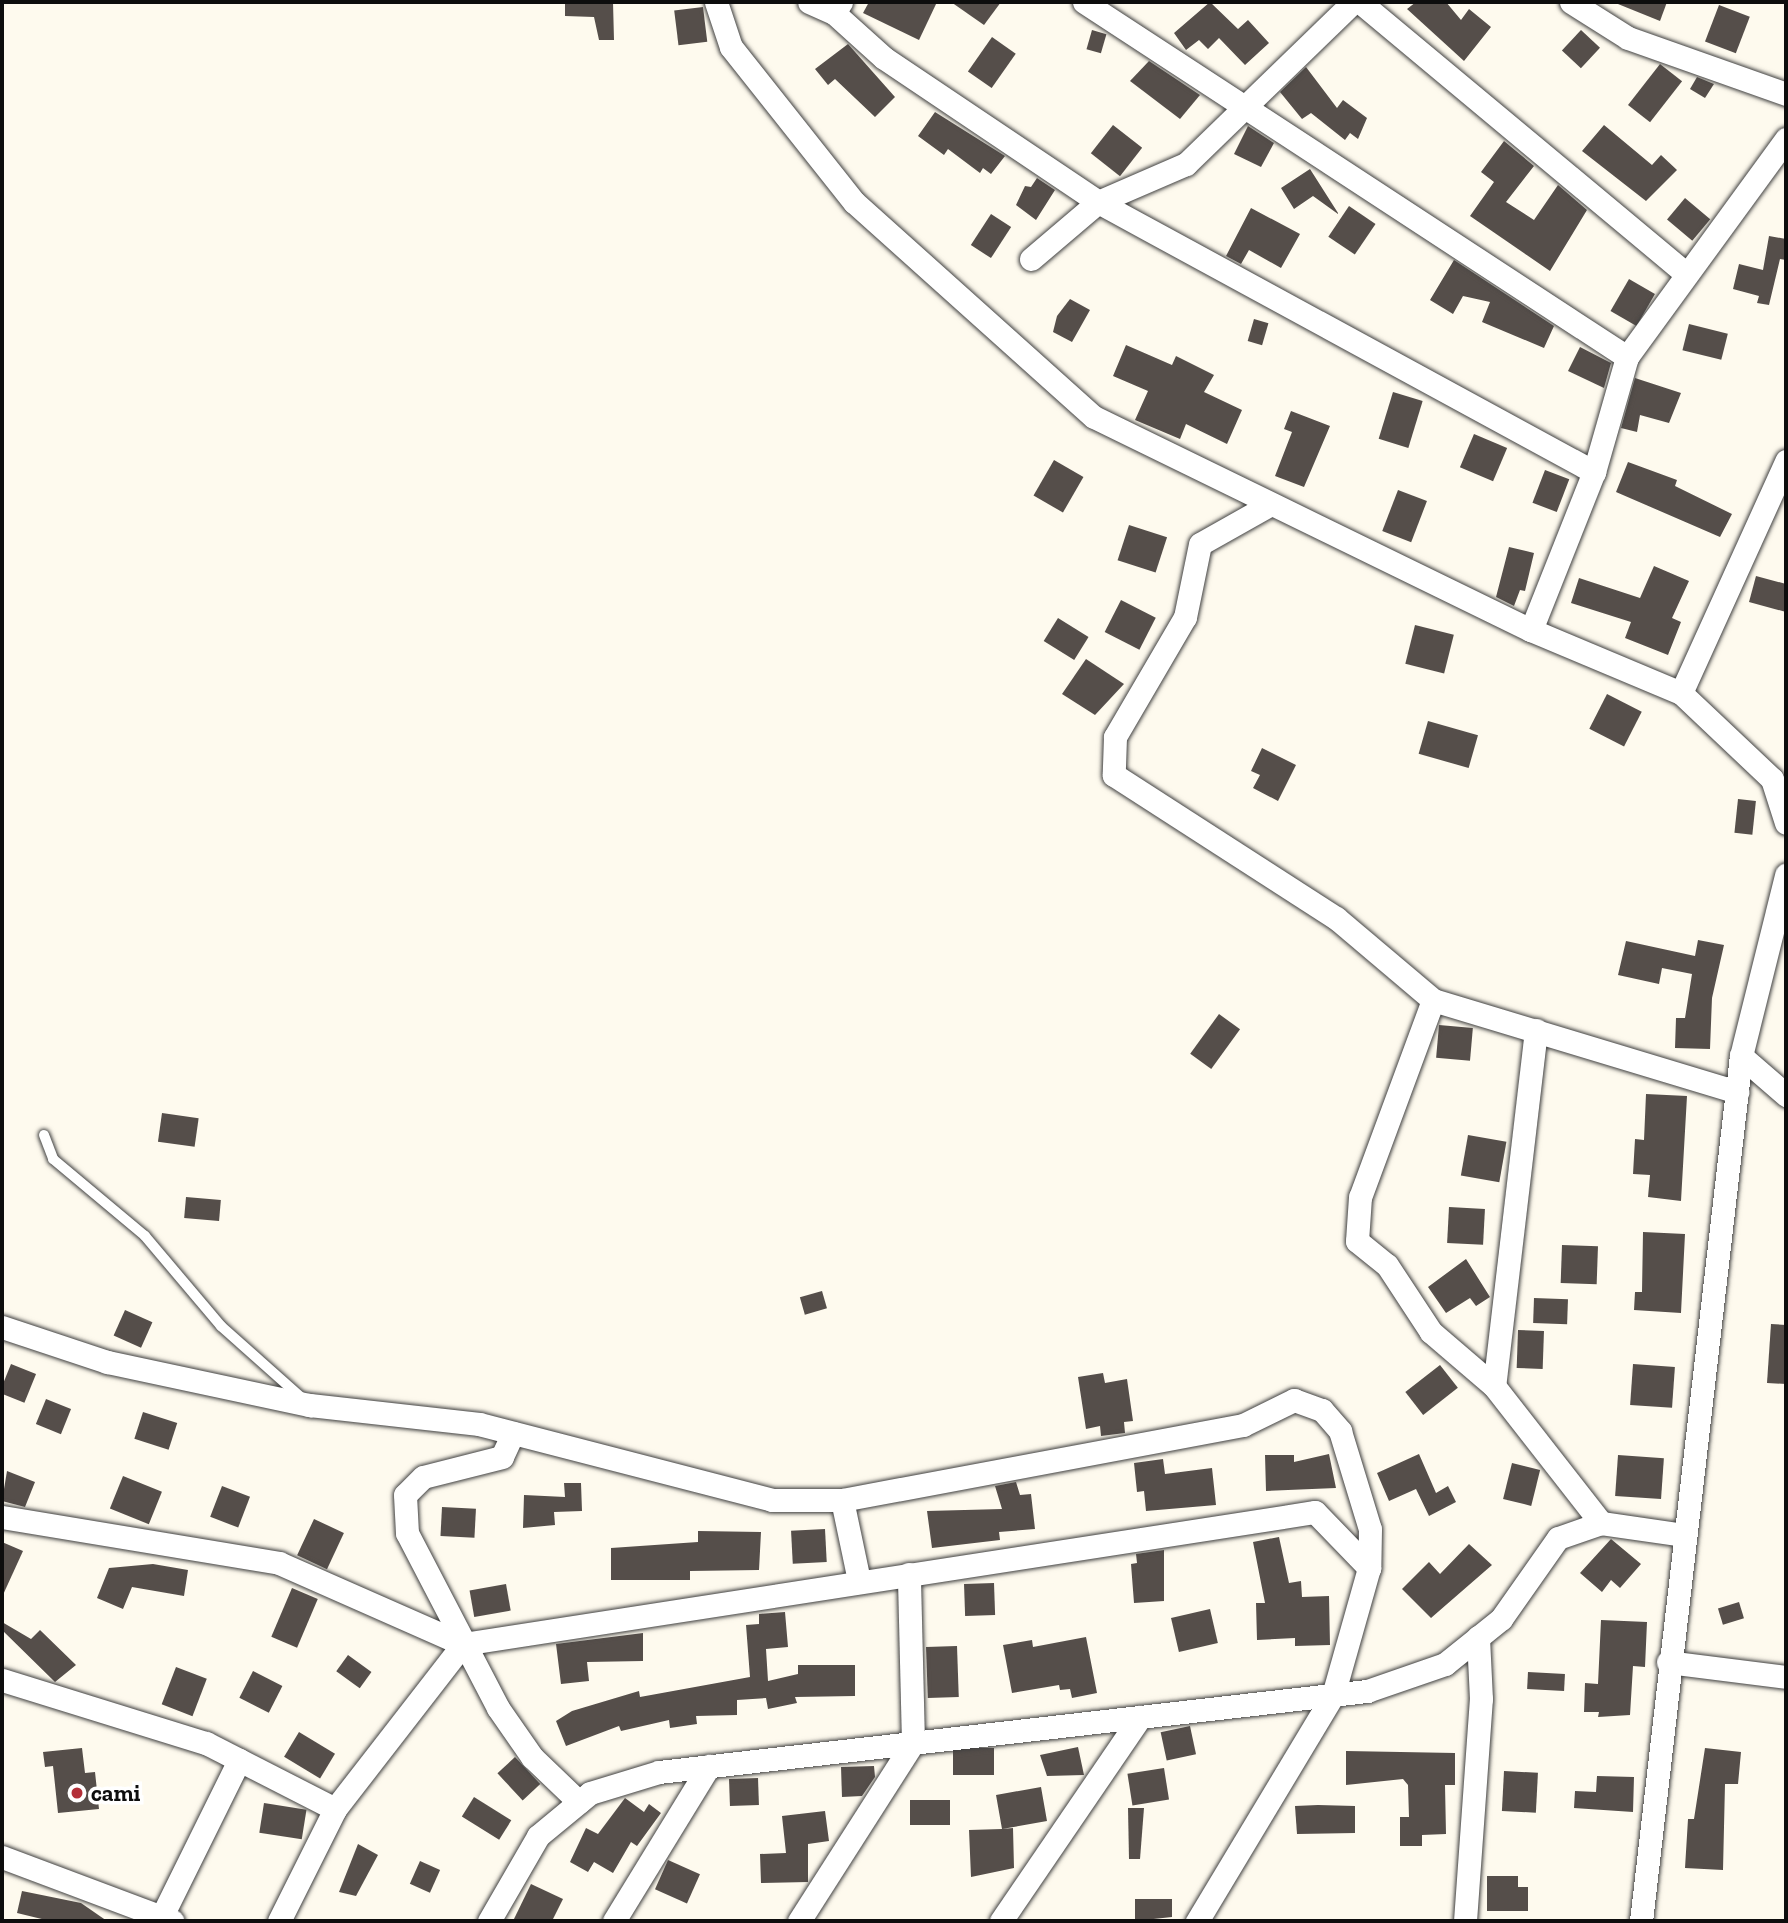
<!DOCTYPE html>
<style>
body{margin:0}
#map{position:relative;width:1788px;height:1923px;overflow:hidden;background:#fefaee;font-family:"Zilla Slab",serif}
div>[style]{position:absolute}
.building>*{inset:0;background:#554e4a;transform-origin:0 0}
.roads{filter:drop-shadow(0 0 2px #404040) drop-shadow(0 0 2px #404040)}
.service>*{height:10px;margin:-5px;padding:0 5px;transform-origin:5px;border-radius:5px;background:#fff}
.minor>*{height:23px;margin:-11.5px;padding:0 11.5px;transform-origin:11.5px;border-radius:11.5px;background:#fff}
.dots>*{width:19px;height:19px;translate:-50% -50%;box-sizing:border-box;border:4px solid #fff;border-radius:50%}
span{translate:-50% -50%;white-space:nowrap;text-align:center;line-height:1.15;-webkit-text-stroke:7px #fff;paint-order:stroke}
.poi-label{font-size:23px;color:#0d0d0d;font-weight:700}
.left{translate:0 -50%;text-align:left}
.frame{position:absolute;inset:0;border:4px solid #0d0d0d;pointer-events:none}
</style>
<div id="map">
<div class="building">
<div style="clip-path:polygon(565px 2px,613px 2px,614px 40px,599px 40px,594px 17px,565px 16px)"></div>
<div style="clip-path:polygon(869px 2px,937px 2px,919px 40px,863px 13px)"></div>
<div style="clip-path:polygon(951px 2px,1001px 2px,984px 25px)"></div>
<div style="clip-path:polygon(1210px 2px,1238px 29px,1248px 20px,1269px 43px,1245px 65px,1219px 38px,1208px 49px,1199px 40px,1186px 50px,1174px 33px)"></div>
<div style="clip-path:polygon(1416px 2px,1446px 2px,1461px 20px,1469px 9px,1491px 27px,1464px 61px,1407px 9px)"></div>
<div style="clip-path:polygon(1613px 2px,1667px 2px,1660px 21px)"></div>
<div style="left:1719px;top:5px;width:33px;height:39px;rotate:21deg"></div>
<div style="left:703px;top:7px;width:35px;height:29px;rotate:83deg"></div>
<div style="left:1092px;top:30px;width:15px;height:20px;rotate:16deg"></div>
<div style="left:1581px;top:30px;width:26px;height:28px;rotate:43deg"></div>
<div style="left:992px;top:37px;width:29px;height:42px;rotate:35deg"></div>
<div style="clip-path:polygon(848px 44px,895px 97px,875px 117px,835px 79px,828px 85px,815px 69px)"></div>
<div style="clip-path:polygon(1149px 61px,1200px 95px,1180px 119px,1130px 81px)"></div>
<div style="left:1660px;top:64px;width:28px;height:52px;rotate:38deg"></div>
<div style="clip-path:polygon(1306px 67px,1337px 108px,1343px 100px,1367px 118px,1358px 139px,1350px 133px,1345px 140px,1311px 113px,1302px 119px,1280px 92px)"></div>
<div style="clip-path:polygon(1697px 77px,1714px 84px,1705px 98px,1690px 89px)"></div>
<div style="clip-path:polygon(935px 112px,1005px 156px,991px 174px,983px 168px,980px 173px,948px 149px,944px 155px,918px 136px)"></div>
<div style="left:1113px;top:125px;width:37px;height:36px;rotate:38deg"></div>
<div style="clip-path:polygon(1604px 125px,1652px 165px,1661px 155px,1677px 170px,1646px 201px,1582px 151px)"></div>
<div style="clip-path:polygon(1248px 126px,1274px 143px,1261px 167px,1234px 154px)"></div>
<div style="clip-path:polygon(1504px 141px,1534px 166px,1506px 202px,1534px 220px,1558px 185px,1587px 210px,1550px 271px,1470px 216px,1494px 182px,1481px 172px)"></div>
<div style="clip-path:polygon(1310px 169px,1338px 213px,1338px 214px,1313px 196px,1294px 209px,1281px 188px)"></div>
<div style="clip-path:polygon(1037px 178px,1055px 190px,1036px 220px,1016px 205px,1025px 186px,1031px 187px)"></div>
<div style="left:1685px;top:198px;width:33px;height:28px;rotate:40deg"></div>
<div style="left:1349px;top:206px;width:32px;height:37px;rotate:34deg"></div>
<div style="clip-path:polygon(1251px 208px,1300px 234px,1281px 268px,1249px 250px,1241px 264px,1226px 256px)"></div>
<div style="left:991px;top:214px;width:24px;height:37px;rotate:33deg"></div>
<div style="clip-path:polygon(1769px 236px,1786px 239px,1786px 260px,1780px 259px,1769px 305px,1757px 303px,1759px 296px,1733px 289px,1739px 264px,1763px 270px)"></div>
<div style="clip-path:polygon(1454px 260px,1554px 326px,1544px 348px,1482px 322px,1490px 302px,1463px 296px,1453px 314px,1430px 300px)"></div>
<div style="left:1629px;top:279px;width:30px;height:37px;rotate:30deg"></div>
<div style="clip-path:polygon(1070px 299px,1090px 310px,1072px 342px,1053px 332px,1057px 316px)"></div>
<div style="left:1254px;top:319px;width:15px;height:23px;rotate:16deg"></div>
<div style="left:1689px;top:324px;width:40px;height:27px;rotate:14deg"></div>
<div style="clip-path:polygon(1126px 345px,1172px 365px,1176px 356px,1214px 375px,1204px 392px,1242px 410px,1227px 444px,1186px 424px,1180px 439px,1135px 420px,1148px 391px,1113px 376px)"></div>
<div style="clip-path:polygon(1580px 347px,1611px 363px,1604px 388px,1568px 371px)"></div>
<div style="clip-path:polygon(1635px 378px,1681px 393px,1669px 423px,1640px 415px,1637px 432px,1621px 428px)"></div>
<div style="left:1393px;top:392px;width:31px;height:49px;rotate:17deg"></div>
<div style="clip-path:polygon(1291px 411px,1330px 426px,1304px 487px,1275px 476px,1292px 432px,1284px 429px)"></div>
<div style="left:1474px;top:434px;width:36px;height:36px;rotate:23deg"></div>
<div style="left:1054px;top:460px;width:34px;height:41px;rotate:30deg"></div>
<div style="clip-path:polygon(1628px 462px,1677px 480px,1675px 486px,1732px 514px,1720px 537px,1616px 492px)"></div>
<div style="left:1545px;top:470px;width:26px;height:35px;rotate:21deg"></div>
<div style="left:1398px;top:490px;width:31px;height:44px;rotate:21deg"></div>
<div style="left:1129px;top:525px;width:40px;height:37px;rotate:18deg"></div>
<div style="clip-path:polygon(1509px 547px,1534px 553px,1525px 591px,1520px 590px,1514px 606px,1496px 597px)"></div>
<div style="clip-path:polygon(1654px 566px,1689px 581px,1672px 618px,1681px 622px,1668px 655px,1625px 638px,1631px 622px,1571px 603px,1579px 578px,1640px 598px)"></div>
<div style="clip-path:polygon(1756px 576px,1786px 584px,1786px 612px,1749px 602px)"></div>
<div style="left:1121px;top:600px;width:39px;height:36px;rotate:27deg"></div>
<div style="left:1058px;top:618px;width:36px;height:27px;rotate:32deg"></div>
<div style="left:1415px;top:625px;width:40px;height:40px;rotate:14deg"></div>
<div style="clip-path:polygon(1086px 659px,1124px 684px,1095px 715px,1062px 694px)"></div>
<div style="left:1607px;top:694px;width:39px;height:39px;rotate:27deg"></div>
<div style="left:1428px;top:721px;width:52px;height:34px;rotate:16deg"></div>
<div style="clip-path:polygon(1262px 748px,1296px 765px,1278px 801px,1253px 788px,1260px 775px,1251px 771px)"></div>
<div style="left:1738px;top:799px;width:18px;height:34px;rotate:6deg"></div>
<div style="clip-path:polygon(1698px 940px,1724px 945px,1712px 998px,1710px 1049px,1675px 1048px,1676px 1018px,1685px 1018px,1692px 974px,1662px 968px,1659px 984px,1618px 975px,1626px 941px,1695px 956px)"></div>
<div style="left:1219px;top:1014px;width:26px;height:49px;rotate:36deg"></div>
<div style="left:1439px;top:1025px;width:34px;height:33px;rotate:5deg"></div>
<div style="clip-path:polygon(1646px 1094px,1687px 1096px,1681px 1201px,1648px 1197px,1650px 1175px,1633px 1174px,1635px 1139px,1644px 1140px)"></div>
<div style="left:162px;top:1113px;width:37px;height:29px;rotate:8deg"></div>
<div style="left:1468px;top:1135px;width:39px;height:41px;rotate:10deg"></div>
<div style="left:186px;top:1197px;width:35px;height:21px;rotate:5deg"></div>
<div style="left:1449px;top:1207px;width:36px;height:36px;rotate:3deg"></div>
<div style="clip-path:polygon(1643px 1232px,1685px 1234px,1681px 1313px,1634px 1310px,1635px 1292px,1642px 1292px)"></div>
<div style="left:1562px;top:1245px;width:36px;height:38px;rotate:2deg"></div>
<div style="clip-path:polygon(1466px 1259px,1490px 1297px,1476px 1306px,1470px 1298px,1446px 1313px,1428px 1287px)"></div>
<div style="left:822px;top:1291px;width:18px;height:23px;rotate:74deg"></div>
<div style="left:1534px;top:1298px;width:34px;height:25px;rotate:2deg"></div>
<div style="left:125px;top:1310px;width:30px;height:28px;rotate:24deg"></div>
<div style="clip-path:polygon(1771px 1324px,1786px 1325px,1786px 1384px,1767px 1383px)"></div>
<div style="left:1518px;top:1330px;width:26px;height:38px;rotate:2deg"></div>
<div style="left:11px;top:1364px;width:27px;height:31px;rotate:22deg"></div>
<div style="left:1633px;top:1364px;width:42px;height:41px;rotate:4deg"></div>
<div style="left:1440px;top:1365px;width:29px;height:44px;rotate:52deg"></div>
<div style="clip-path:polygon(1103px 1373px,1105px 1383px,1127px 1379px,1133px 1421px,1124px 1422px,1125px 1433px,1101px 1436px,1100px 1426px,1086px 1429px,1078px 1377px)"></div>
<div style="left:46px;top:1399px;width:27px;height:27px;rotate:22deg"></div>
<div style="left:143px;top:1412px;width:36px;height:28px;rotate:18deg"></div>
<div style="clip-path:polygon(1329px 1454px,1336px 1488px,1266px 1491px,1265px 1455px,1294px 1455px,1294px 1462px)"></div>
<div style="clip-path:polygon(1419px 1454px,1436px 1493px,1448px 1486px,1456px 1502px,1429px 1516px,1416px 1489px,1389px 1501px,1377px 1473px)"></div>
<div style="left:1618px;top:1455px;width:46px;height:41px;rotate:4deg"></div>
<div style="clip-path:polygon(1163px 1459px,1165px 1474px,1212px 1468px,1216px 1505px,1146px 1511px,1144px 1491px,1137px 1492px,1134px 1463px)"></div>
<div style="left:1512px;top:1463px;width:29px;height:37px;rotate:14deg"></div>
<div style="clip-path:polygon(7px 1471px,35px 1482px,25px 1507px,2px 1501px)"></div>
<div style="left:123px;top:1476px;width:42px;height:35px;rotate:22deg"></div>
<div style="clip-path:polygon(1016px 1482px,1020px 1495px,1031px 1494px,1035px 1529px,999px 1532px,1000px 1540px,932px 1548px,927px 1511px,1002px 1509px,995px 1486px)"></div>
<div style="clip-path:polygon(564px 1483px,581px 1483px,582px 1511px,554px 1512px,555px 1525px,523px 1528px,524px 1495px,565px 1497px)"></div>
<div style="left:222px;top:1486px;width:30px;height:33px;rotate:21deg"></div>
<div style="left:442px;top:1507px;width:34px;height:29px;rotate:3deg"></div>
<div style="left:314px;top:1519px;width:33px;height:40px;rotate:25deg"></div>
<div style="left:825px;top:1529px;width:33px;height:34px;rotate:87deg"></div>
<div style="clip-path:polygon(698px 1531px,761px 1532px,759px 1570px,690px 1571px,690px 1580px,611px 1580px,611px 1548px,698px 1542px)"></div>
<div style="clip-path:polygon(1279px 1537px,1289px 1583px,1301px 1581px,1302px 1597px,1329px 1596px,1330px 1645px,1295px 1646px,1295px 1638px,1257px 1640px,1256px 1603px,1265px 1603px,1253px 1542px)"></div>
<div style="clip-path:polygon(1611px 1539px,1641px 1564px,1620px 1588px,1611px 1580px,1602px 1592px,1580px 1573px)"></div>
<div style="clip-path:polygon(2px 1542px,23px 1551px,2px 1597px)"></div>
<div style="clip-path:polygon(1469px 1544px,1492px 1565px,1431px 1618px,1402px 1589px,1429px 1562px,1440px 1574px)"></div>
<div style="clip-path:polygon(1164px 1550px,1164px 1601px,1134px 1603px,1131px 1564px,1137px 1563px,1136px 1554px)"></div>
<div style="clip-path:polygon(153px 1564px,188px 1570px,184px 1596px,132px 1587px,123px 1609px,97px 1598px,109px 1568px)"></div>
<div style="left:994px;top:1583px;width:32px;height:30px;rotate:88deg"></div>
<div style="left:506px;top:1584px;width:27px;height:37px;rotate:80deg"></div>
<div style="left:292px;top:1588px;width:28px;height:53px;rotate:23deg"></div>
<div style="left:1739px;top:1602px;width:17px;height:22px;rotate:73deg"></div>
<div style="left:1210px;top:1609px;width:35px;height:40px;rotate:77deg"></div>
<div style="clip-path:polygon(785px 1612px,788px 1647px,766px 1649px,768px 1681px,798px 1674px,798px 1665px,855px 1665px,855px 1696px,795px 1697px,797px 1703px,768px 1709px,766px 1698px,737px 1700px,737px 1715px,696px 1716px,697px 1724px,670px 1728px,669px 1720px,621px 1731px,619px 1726px,566px 1746px,556px 1721px,572px 1711px,639px 1691px,640px 1697px,750px 1677px,746px 1625px,759px 1624px,759px 1614px)"></div>
<div style="clip-path:polygon(1601px 1620px,1647px 1622px,1645px 1667px,1633px 1666px,1630px 1715px,1598px 1717px,1599px 1712px,1584px 1712px,1585px 1683px,1598px 1684px)"></div>
<div style="clip-path:polygon(2px 1622px,31px 1639px,40px 1630px,76px 1665px,55px 1682px,2px 1630px)"></div>
<div style="clip-path:polygon(643px 1633px,643px 1661px,587px 1662px,589px 1681px,561px 1684px,556px 1644px)"></div>
<div style="clip-path:polygon(1086px 1637px,1097px 1693px,1072px 1698px,1070px 1689px,1060px 1690px,1059px 1685px,1012px 1693px,1003px 1645px,1032px 1640px,1033px 1647px)"></div>
<div style="left:957px;top:1646px;width:51px;height:31px;rotate:88deg"></div>
<div style="left:348px;top:1655px;width:29px;height:20px;rotate:36deg"></div>
<div style="left:176px;top:1667px;width:33px;height:40px;rotate:21deg"></div>
<div style="left:253px;top:1671px;width:33px;height:30px;rotate:27deg"></div>
<div style="left:1528px;top:1672px;width:37px;height:17px;rotate:3deg"></div>
<div style="left:1190px;top:1726px;width:29px;height:30px;rotate:78deg"></div>
<div style="left:299px;top:1732px;width:42px;height:29px;rotate:31deg"></div>
<div style="clip-path:polygon(1078px 1747px,1084px 1775px,1047px 1776px,1040px 1755px)"></div>
<div style="clip-path:polygon(82px 1748px,85px 1773px,95px 1772px,99px 1809px,58px 1813px,53px 1766px,45px 1767px,43px 1752px)"></div>
<div style="left:994px;top:1748px;width:27px;height:41px;rotate:90deg"></div>
<div style="clip-path:polygon(1705px 1748px,1741px 1752px,1738px 1784px,1725px 1784px,1723px 1870px,1685px 1868px,1688px 1819px,1694px 1819px)"></div>
<div style="clip-path:polygon(1346px 1751px,1455px 1753px,1455px 1785px,1445px 1785px,1446px 1834px,1422px 1835px,1422px 1846px,1400px 1846px,1400px 1817px,1409px 1817px,1408px 1785px,1403px 1779px,1346px 1785px)"></div>
<div style="left:515px;top:1757px;width:37px;height:24px;rotate:47deg"></div>
<div style="clip-path:polygon(874px 1766px,875px 1777px,862px 1796px,842px 1797px,841px 1767px)"></div>
<div style="left:1164px;top:1768px;width:32px;height:37px;rotate:81deg"></div>
<div style="left:1504px;top:1771px;width:34px;height:40px;rotate:3deg"></div>
<div style="clip-path:polygon(1597px 1776px,1634px 1777px,1633px 1812px,1574px 1808px,1575px 1791px,1596px 1792px)"></div>
<div style="left:758px;top:1778px;width:27px;height:29px;rotate:88deg"></div>
<div style="clip-path:polygon(1041px 1787px,1047px 1821px,1002px 1829px,1013px 1828px,1014px 1868px,971px 1877px,969px 1830px,1002px 1829px,996px 1795px)"></div>
<div style="left:474px;top:1797px;width:44px;height:23px;rotate:32deg"></div>
<div style="clip-path:polygon(625px 1798px,644px 1812px,649px 1804px,661px 1813px,637px 1846px,631px 1842px,613px 1873px,594px 1862px,588px 1872px,570px 1862px,586px 1828px,598px 1834px)"></div>
<div style="left:910px;top:1800px;width:40px;height:25px"></div>
<div style="left:264px;top:1803px;width:43px;height:30px;rotate:9deg"></div>
<div style="clip-path:polygon(1318px 1805px,1355px 1806px,1355px 1833px,1297px 1834px,1295px 1806px)"></div>
<div style="clip-path:polygon(1128px 1808px,1144px 1808px,1140px 1859px,1129px 1859px)"></div>
<div style="clip-path:polygon(825px 1811px,829px 1841px,808px 1844px,808px 1882px,761px 1883px,760px 1854px,786px 1853px,782px 1816px)"></div>
<div style="clip-path:polygon(358px 1844px,378px 1855px,356px 1896px,339px 1892px)"></div>
<div style="left:668px;top:1860px;width:35px;height:32px;rotate:24deg"></div>
<div style="left:420px;top:1861px;width:22px;height:25px;rotate:24deg"></div>
<div style="clip-path:polygon(1487px 1876px,1518px 1876px,1518px 1887px,1528px 1887px,1528px 1911px,1487px 1911px)"></div>
<div style="clip-path:polygon(531px 1884px,563px 1899px,552px 1921px,513px 1921px)"></div>
<div style="clip-path:polygon(22px 1891px,81px 1903px,107px 1921px,50px 1921px,17px 1913px)"></div>
<div style="clip-path:polygon(1135px 1899px,1172px 1899px,1172px 1917px,1135px 1921px)"></div>
</div>
<div class="roads">
<div class="service">
<div style="left:44px;top:1135px;width:26px;rotate:69deg"></div>
<div style="left:53px;top:1159px;width:120px;rotate:39.9deg"></div>
<div style="left:145px;top:1236px;width:118px;rotate:49.8deg"></div>
<div style="left:221px;top:1326px;width:110px;rotate:41.7deg"></div>
</div>
<div class="minor">
<div style="left:716px;top:2px;width:47px;rotate:71.6deg"></div>
<div style="left:731px;top:47px;width:198px;rotate:51.6deg"></div>
<div style="left:854px;top:202px;width:322px;rotate:41.9deg"></div>
<div style="left:1094px;top:417px;width:486px;rotate:26deg"></div>
<div style="left:1531px;top:630px;width:163px;rotate:22.8deg"></div>
<div style="left:1681px;top:693px;width:125px;rotate:43.4deg"></div>
<div style="left:1772px;top:779px;width:46px;rotate:72.3deg"></div>
<div style="left:809px;top:2px;width:27px;rotate:24deg"></div>
<div style="left:841px;top:2px;width:13px;rotate:122deg"></div>
<div style="left:834px;top:13px;width:67px;rotate:42deg"></div>
<div style="left:884px;top:58px;width:258px;rotate:33.9deg"></div>
<div style="left:1098px;top:202px;width:565px;rotate:28.56deg"></div>
<div style="left:1084px;top:2px;width:649px;rotate:33.18deg"></div>
<div style="left:1360px;top:2px;width:425px;rotate:39.8deg"></div>
<div style="left:1571px;top:2px;width:67px;rotate:32.3deg"></div>
<div style="left:1628px;top:38px;width:168px;rotate:19.5deg"></div>
<div style="left:1031px;top:259px;width:88px;rotate:-40.4deg"></div>
<div style="left:1098px;top:202px;width:96px;rotate:-23.4deg"></div>
<div style="left:1186px;top:164px;width:233px;rotate:-44.1deg"></div>
<div style="left:1271px;top:504px;width:81px;rotate:150.6deg"></div>
<div style="left:1200px;top:544px;width:75px;rotate:101.6deg"></div>
<div style="left:1185px;top:617px;width:139px;rotate:120.3deg"></div>
<div style="left:1115px;top:737px;width:38px;rotate:92deg"></div>
<div style="left:1114px;top:775px;width:264px;rotate:32.8deg"></div>
<div style="left:1336px;top:918px;width:127px;rotate:40.2deg"></div>
<div style="left:1433px;top:1000px;width:318px;rotate:16.8deg"></div>
<div style="left:1531px;top:630px;width:170px;rotate:-68.3deg"></div>
<div style="left:1594px;top:472px;width:120px;rotate:-74deg"></div>
<div style="left:1627px;top:357px;width:270px;rotate:-53.9deg"></div>
<div style="left:1681px;top:693px;width:255px;rotate:-65.6deg"></div>
<div style="left:1433px;top:1000px;width:210px;rotate:110.3deg"></div>
<div style="left:1360px;top:1197px;width:44px;rotate:93.9deg"></div>
<div style="left:1357px;top:1241px;width:38px;rotate:39deg"></div>
<div style="left:1387px;top:1265px;width:80px;rotate:56.7deg"></div>
<div style="left:1431px;top:1332px;width:83px;rotate:40.6deg"></div>
<div style="left:1536px;top:1030px;width:358px;rotate:96.7deg"></div>
<div style="left:1494px;top:1386px;width:174px;rotate:52deg"></div>
<div style="left:1741px;top:1056px;width:60px;rotate:40.9deg"></div>
<div style="left:2px;top:1327px;width:111px;rotate:18.4deg"></div>
<div style="left:107px;top:1362px;width:208px;rotate:12deg"></div>
<div style="left:310px;top:1405px;width:170px;rotate:6.4deg"></div>
<div style="left:479px;top:1424px;width:303px;rotate:14.5deg"></div>
<div style="left:772px;top:1500px;width:70px"></div>
<div style="left:842px;top:1500px;width:408px;rotate:-10.6deg"></div>
<div style="left:1243px;top:1425px;width:57px;rotate:-26.1deg"></div>
<div style="left:1294px;top:1400px;width:30px;rotate:20deg"></div>
<div style="left:1322px;top:1410px;width:28px;rotate:49deg"></div>
<div style="left:1340px;top:1431px;width:102px;rotate:73deg"></div>
<div style="left:1370px;top:1529px;width:39px;rotate:91deg"></div>
<div style="left:513px;top:1433px;width:26px;rotate:115deg"></div>
<div style="left:502px;top:1457px;width:81px;rotate:165.8deg"></div>
<div style="left:423px;top:1477px;width:25px;rotate:135deg"></div>
<div style="left:405px;top:1495px;width:38px;rotate:87deg"></div>
<div style="left:407px;top:1533px;width:197px;rotate:62.5deg"></div>
<div style="left:498px;top:1708px;width:60px;rotate:55.2deg"></div>
<div style="left:532px;top:1757px;width:65px;rotate:43.8deg"></div>
<div style="left:842px;top:1500px;width:83px;rotate:78.1deg"></div>
<div style="left:2px;top:1517px;width:281px;rotate:9.4deg"></div>
<div style="left:279px;top:1563px;width:201px;rotate:23.8deg"></div>
<div style="left:463px;top:1644px;width:862px;rotate:-8.81deg"></div>
<div style="left:1315px;top:1512px;width:78px;rotate:46deg"></div>
<div style="left:1369px;top:1568px;width:132px;rotate:105.8deg"></div>
<div style="left:1333px;top:1695px;width:264px;rotate:121deg"></div>
<div style="left:1668px;top:1662px;width:119px;rotate:7.2deg"></div>
<div style="left:2px;top:1680px;width:214px;rotate:17.2deg"></div>
<div style="left:206px;top:1743px;width:145px;rotate:27.1deg"></div>
<div style="left:2px;top:1857px;width:182px;rotate:20.6deg"></div>
<div style="left:163px;top:1914px;width:172px;rotate:-63.7deg"></div>
<div style="left:279px;top:1921px;width:125px;rotate:-63.4deg"></div>
<div style="left:335px;top:1809px;width:209px;rotate:-52.2deg"></div>
<div style="left:489px;top:1921px;width:98px;rotate:-60deg"></div>
<div style="left:538px;top:1836px;width:67px;rotate:-39.6deg"></div>
<div style="left:590px;top:1793px;width:72px;rotate:-16.9deg"></div>
<div style="left:659px;top:1772px;width:713px;rotate:-6.53deg"></div>
<div style="left:1367px;top:1691px;width:83px;rotate:-19.1deg"></div>
<div style="left:1445px;top:1664px;width:72px;rotate:-38.8deg"></div>
<div style="left:1501px;top:1619px;width:99px;rotate:-54.9deg"></div>
<div style="left:1558px;top:1538px;width:46px;rotate:-19.2deg"></div>
<div style="left:1601px;top:1523px;width:83px;rotate:8.3deg"></div>
<div style="left:614px;top:1921px;width:182px;rotate:-58.5deg"></div>
<div style="left:799px;top:1921px;width:211px;rotate:-57.4deg"></div>
<div style="left:913px;top:1743px;width:169px;rotate:-91.4deg"></div>
<div style="left:1001px;top:1921px;width:247px;rotate:-55.7deg"></div>
<div style="left:1465px;top:1921px;width:223px;rotate:-85.9deg"></div>
<div style="left:1481px;top:1699px;width:62px;rotate:-92.8deg"></div>
<div style="left:1641px;top:1921px;width:871px;rotate:-83.41deg"></div>
<div style="left:1741px;top:1056px;width:187px;rotate:-76deg"></div>
</div>
</div>
<div class="dots">
<div style="left:77px;top:1793px;background:#b32f38"></div>
</div>
<div class="poi-label">
<span class="left" style="left:91px;top:1793px">cami</span>
</div>
<div class="frame"></div>
</div>
